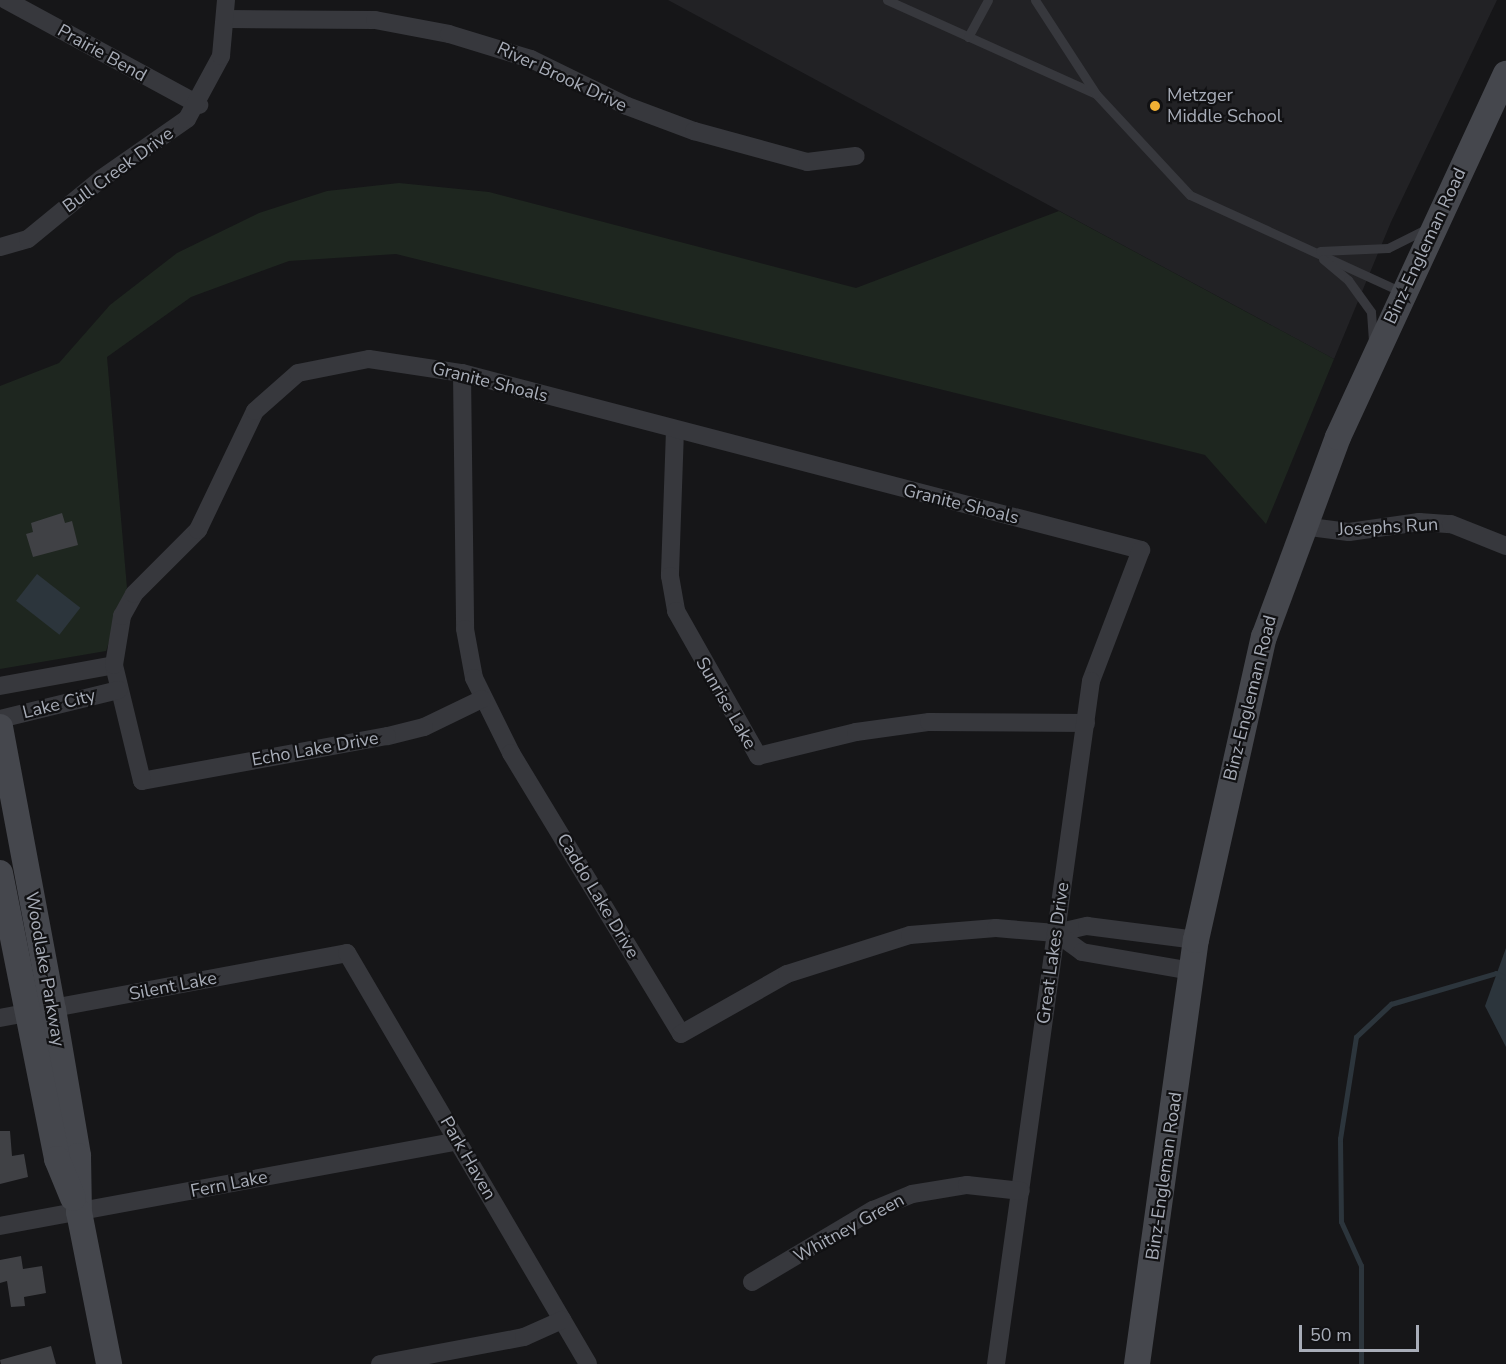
<!DOCTYPE html>
<style>
body{margin:0}
#map{position:relative;width:1506px;height:1364px;overflow:hidden;background:#161618;font-family:"Nunito Sans",sans-serif}
div>[style]{position:absolute}
.built>*{inset:0;background:#222225}
.green>*{inset:0;background:#1e261f}
.water>*{inset:0;background:#2c353c;transform-origin:0 0}
.stream>*{height:4.5px;margin:-2.25px;padding:0 2.25px;transform-origin:2.25px;border-radius:2.25px;background:#2c353c}
.building>*{inset:0;background:#404145}
.lane>*{height:9px;margin:-4.5px;padding:0 4.5px;transform-origin:4.5px;border-radius:4.5px;background:#37383d}
.street>*{height:18px;margin:-9px;padding:0 9px;transform-origin:9px;border-radius:9px;background:#37383d}
.secondary>*{height:26px;margin:-13px;padding:0 13px;transform-origin:13px;border-radius:13px;background:#45474d}
.dots>*{width:16px;height:16px;translate:-50% -50%;box-sizing:border-box;border:3px solid #111113;border-radius:50%}
span{translate:-50% -50%;white-space:nowrap;text-align:center;line-height:1.15;-webkit-text-stroke:4.5px #111113;paint-order:stroke}
.street-label{font-size:18px;color:#a8adb8}
.poi-label{font-size:18px;color:#a8adb8}
.left{translate:0 -50%;text-align:left}
.scale{position:absolute;left:1299px;top:1325px;width:120px;height:27px;box-sizing:border-box;border:3px solid #a8adb8;border-top:0;padding-left:8px;font-size:18px;line-height:21px;white-space:nowrap;color:#a8adb8;-webkit-text-stroke:4px #111113;paint-order:stroke}
</style>
<div id="map">
<div class="built">
<div style="clip-path:polygon(668px 0,1497px 0,1391px 222px,1334px 359px)"></div>
</div>
<div class="green">
<div style="clip-path:polygon(399px 183px,489px 192px,856px 288px,1059px 211px,1334px 359px,1266px 524px,1205px 455px,396px 254px,289px 261px,191px 297px,107px 357px,127px 588px,106px 651px,0 669px,0 386px,59px 363px,110px 305px,177px 253px,259px 213px,327px 191px)"></div>
</div>
<div class="water">
<div style="left:37px;top:574px;width:55px;height:34px;rotate:38deg"></div>
<div style="clip-path:polygon(1506px 948px,1506px 1047px,1485px 1006px)"></div>
</div>
<div class="stream">
<div style="left:1361px;top:1364px;width:98px;rotate:-90deg"></div>
<div style="left:1361px;top:1266px;width:48px;rotate:-114.4deg"></div>
<div style="left:1341px;top:1222px;width:83px;rotate:-90.7deg"></div>
<div style="left:1340px;top:1139px;width:103px;rotate:-81.1deg"></div>
<div style="left:1356px;top:1037px;width:48px;rotate:-43.3deg"></div>
<div style="left:1391px;top:1004px;width:109px;rotate:-16.4deg"></div>
<div style="left:1496px;top:973px;width:11px;rotate:27deg"></div>
</div>
<div class="building">
<div style="clip-path:polygon(62px 513px,65px 523px,72px 521px,78px 545px,33px 557px,26px 534px,33px 532px,31px 523px)"></div>
<div style="clip-path:polygon(0 1131px,10px 1131px,12px 1156px,24px 1154px,28px 1177px,0 1184px)"></div>
<div style="clip-path:polygon(21px 1256px,23px 1269px,42px 1266px,46px 1293px,24px 1297px,25px 1306px,11px 1307px,7px 1281px,0 1283px,0 1260px)"></div>
<div style="clip-path:polygon(51px 1346px,56px 1364px,1px 1364px,0 1360px)"></div>
</div>
<div class="lane">
<div style="left:887px;top:0;width:229px;rotate:24.2deg"></div>
<div style="left:1096px;top:94px;width:138px;rotate:47.1deg"></div>
<div style="left:1190px;top:195px;width:233px;rotate:24.6deg"></div>
<div style="left:1035px;top:0;width:112px;rotate:57deg"></div>
<div style="left:968px;top:37px;width:42px;rotate:-61.6deg"></div>
<div style="left:1320px;top:251px;width:68px;rotate:-2.5deg"></div>
<div style="left:1388px;top:248px;width:47px;rotate:-26.6deg"></div>
<div style="left:1323px;top:259px;width:33px;rotate:40deg"></div>
<div style="left:1348px;top:280px;width:39px;rotate:54deg"></div>
<div style="left:1371px;top:312px;width:31px;rotate:86deg"></div>
</div>
<div class="street">
<div style="left:6px;top:0;width:220px;rotate:28.5deg"></div>
<div style="left:227px;top:19px;width:148px;rotate:0.4deg"></div>
<div style="left:375px;top:20px;width:75px;rotate:10.7deg"></div>
<div style="left:449px;top:34px;width:86px;rotate:17deg"></div>
<div style="left:531px;top:59px;width:107px;rotate:26.1deg"></div>
<div style="left:627px;top:106px;width:72px;rotate:20.5deg"></div>
<div style="left:694px;top:131px;width:117px;rotate:15.3deg"></div>
<div style="left:807px;top:162px;width:49px;rotate:-7deg"></div>
<div style="left:0;top:247px;width:29px;rotate:-16deg"></div>
<div style="left:28px;top:239px;width:94px;rotate:-39.4deg"></div>
<div style="left:101px;top:179px;width:105px;rotate:-34.9deg"></div>
<div style="left:187px;top:119px;width:72px;rotate:-61.6deg"></div>
<div style="left:221px;top:56px;width:56px;rotate:-84.9deg"></div>
<div style="left:462px;top:373px;width:256px;rotate:89.3deg"></div>
<div style="left:465px;top:629px;width:50px;rotate:79.6deg"></div>
<div style="left:474px;top:678px;width:84px;rotate:63.7deg"></div>
<div style="left:511px;top:753px;width:328px;rotate:58.8deg"></div>
<div style="left:681px;top:1034px;width:122px;rotate:-29.5deg"></div>
<div style="left:787px;top:974px;width:129px;rotate:-17.6deg"></div>
<div style="left:910px;top:935px;width:86px;rotate:-4.7deg"></div>
<div style="left:996px;top:928px;width:60px;rotate:4.8deg"></div>
<div style="left:1056px;top:933px;width:32px;rotate:-13deg"></div>
<div style="left:1087px;top:926px;width:110px;rotate:7.3deg"></div>
<div style="left:675px;top:430px;width:146px;rotate:92deg"></div>
<div style="left:670px;top:576px;width:36px;rotate:80deg"></div>
<div style="left:676px;top:611px;width:167px;rotate:60.5deg"></div>
<div style="left:758px;top:756px;width:101px;rotate:-13.8deg"></div>
<div style="left:856px;top:732px;width:74px;rotate:-7.8deg"></div>
<div style="left:929px;top:722px;width:157px;rotate:0.4deg"></div>
<div style="left:1302px;top:526px;width:47px;rotate:7.3deg"></div>
<div style="left:1349px;top:532px;width:71px;rotate:-8.1deg"></div>
<div style="left:1419px;top:522px;width:32px;rotate:4deg"></div>
<div style="left:1451px;top:524px;width:59px;rotate:21.8deg"></div>
<div style="left:0;top:686px;width:116px;rotate:-10.4deg"></div>
<div style="left:482px;top:699px;width:64px;rotate:154.2deg"></div>
<div style="left:424px;top:727px;width:38px;rotate:166deg"></div>
<div style="left:387px;top:736px;width:249px;rotate:169.6deg"></div>
<div style="left:142px;top:781px;width:119px;rotate:-103.6deg"></div>
<div style="left:114px;top:665px;width:50px;rotate:-80.7deg"></div>
<div style="left:122px;top:616px;width:25px;rotate:-61deg"></div>
<div style="left:134px;top:594px;width:91px;rotate:-45deg"></div>
<div style="left:198px;top:530px;width:132px;rotate:-64.4deg"></div>
<div style="left:255px;top:411px;width:57px;rotate:-41.5deg"></div>
<div style="left:298px;top:373px;width:72px;rotate:-11.2deg"></div>
<div style="left:369px;top:359px;width:94px;rotate:8.6deg"></div>
<div style="left:462px;top:373px;width:702px;rotate:14.61deg"></div>
<div style="left:1141px;top:550px;width:140px;rotate:110.9deg"></div>
<div style="left:1091px;top:681px;width:690px;rotate:97.92deg"></div>
<div style="left:0;top:719px;width:122px;rotate:-13.8deg"></div>
<div style="left:1056px;top:933px;width:32px;rotate:36deg"></div>
<div style="left:1082px;top:952px;width:112px;rotate:9.8deg"></div>
<div style="left:0;top:1018px;width:353px;rotate:-10.6deg"></div>
<div style="left:347px;top:953px;width:476px;rotate:59.6deg"></div>
<div style="left:0;top:1226px;width:466px;rotate:-10.5deg"></div>
<div style="left:752px;top:1282px;width:141px;rotate:-30.8deg"></div>
<div style="left:873px;top:1210px;width:42px;rotate:-22.3deg"></div>
<div style="left:912px;top:1194px;width:56px;rotate:-9.3deg"></div>
<div style="left:967px;top:1185px;width:54px;rotate:6.3deg"></div>
<div style="left:380px;top:1364px;width:147px;rotate:-10.6deg"></div>
<div style="left:524px;top:1337px;width:42px;rotate:-24.1deg"></div>
</div>
<div class="secondary">
<div style="left:0;top:727px;width:287px;rotate:79.4deg"></div>
<div style="left:53px;top:1009px;width:149px;rotate:80.3deg"></div>
<div style="left:78px;top:1156px;width:56px;rotate:89deg"></div>
<div style="left:79px;top:1212px;width:155px;rotate:78.8deg"></div>
<div style="left:0;top:873px;width:292px;rotate:78.7deg"></div>
<div style="left:57px;top:1159px;width:42px;rotate:67.7deg"></div>
<div style="left:1137px;top:1364px;width:428px;rotate:-82.1deg"></div>
<div style="left:1196px;top:940px;width:311px;rotate:-77.4deg"></div>
<div style="left:1264px;top:637px;width:213px;rotate:-69.7deg"></div>
<div style="left:1338px;top:437px;width:400px;rotate:-65.2deg"></div>
</div>
<div class="dots">
<div style="left:1155px;top:106px;background:#f2b134"></div>
</div>
<div class="street-label">
<span style="left:102px;top:53px;rotate:29deg">Prairie Bend</span>
<span style="left:562px;top:77px;rotate:25deg">River Brook Drive</span>
<span style="left:118px;top:170px;rotate:-36deg">Bull Creek Drive</span>
<span style="left:1425px;top:246px;rotate:-65deg">Binz-Engleman Road</span>
<span style="left:490px;top:382px;rotate:14deg">Granite Shoals</span>
<span style="left:961px;top:504px;rotate:14deg">Granite Shoals</span>
<span style="left:1388px;top:527px;rotate:-3deg">Josephs Run</span>
<span style="left:1250px;top:698px;rotate:-76deg">Binz-Engleman Road</span>
<span style="left:726px;top:703px;rotate:60deg">Sunrise Lake</span>
<span style="left:59px;top:704px;rotate:-14deg">Lake City</span>
<span style="left:315px;top:749px;rotate:-10deg">Echo Lake Drive</span>
<span style="left:598px;top:896px;rotate:59deg">Caddo Lake Drive</span>
<span style="left:1053px;top:953px;rotate:-82deg">Great Lakes Drive</span>
<span style="left:45px;top:969px;rotate:80deg">Woodlake Parkway</span>
<span style="left:173px;top:986px;rotate:-11deg">Silent Lake</span>
<span style="left:468px;top:1158px;rotate:60deg">Park Haven</span>
<span style="left:1164px;top:1176px;rotate:-82deg">Binz-Engleman Road</span>
<span style="left:229px;top:1184px;rotate:-11deg">Fern Lake</span>
<span style="left:849px;top:1228px;rotate:-29deg">Whitney Green</span>
</div>
<div class="poi-label">
<span class="left" style="left:1167px;top:106px">Metzger<br>Middle School</span>
</div>
<div class="scale">50 m</div>
</div>
